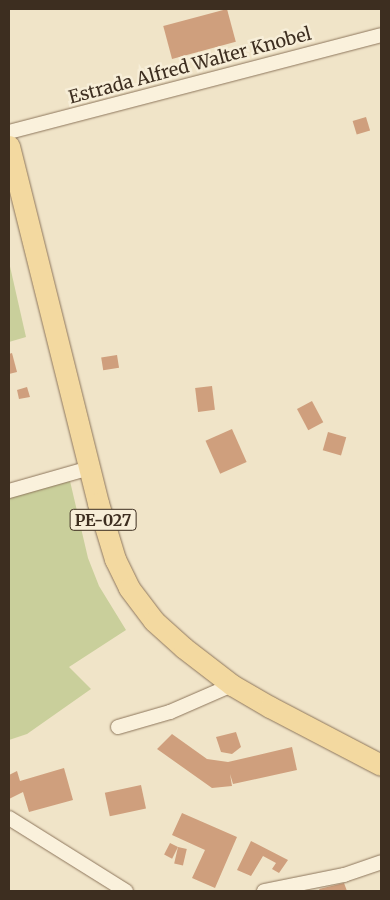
<!DOCTYPE html>
<style>
body{margin:0}
#map{position:relative;width:390px;height:900px;overflow:hidden;background:#f0e4c8;font-family:Merriweather,serif}
div>[style]{position:absolute}
.green>*{inset:0;background:#c9cf9b}
.building>*{inset:0;background:#cf9f7d;transform-origin:0 0}
.roads{filter:drop-shadow(0 0 1px #8d765c) drop-shadow(0 0 1px #8d765c)}
.minor>*{height:14px;margin:-7px;padding:0 7px;transform-origin:7px;border-radius:7px;background:#faf1dc}
.primary>*{height:21px;margin:-10.5px;padding:0 10.5px;transform-origin:10.5px;border-radius:10.5px;background:#f3d9a0}
span{translate:-50% -50%;white-space:nowrap;text-align:center;line-height:1.15;-webkit-text-stroke:5px #f7eed8;paint-order:stroke}
.shield-label span{padding:1px 4px;background:#f7eed8;border:1px solid;border-radius:4px;-webkit-text-stroke-width:0}
.shield-label{font-size:16px;color:#3d2e20;font-weight:700}
.street-label{font-size:18px;color:#3d2e20}
.frame{position:absolute;inset:0;border:10px solid #3d2e20;pointer-events:none}
</style>
<div id="map">
<div class="green">
<div style="clip-path:polygon(9px 262px,26px 337px,9px 342px)"></div>
<div style="clip-path:polygon(70px 481px,88px 558px,99px 586px,126px 630px,69px 667px,91px 689px,27px 734px,9px 740px,9px 497px)"></div>
</div>
<div class="building">
<div style="left:227px;top:9px;width:34px;height:66px;rotate:75deg"></div>
<div style="left:366px;top:117px;width:14px;height:14px;rotate:73deg"></div>
<div style="clip-path:polygon(12px 353px,17px 372px,9px 374px,9px 354px)"></div>
<div style="left:117px;top:355px;width:13px;height:16px;rotate:81deg"></div>
<div style="left:212px;top:386px;width:24px;height:17px;rotate:83deg"></div>
<div style="clip-path:polygon(27px 387px,30px 397px,19px 399px,17px 390px)"></div>
<div style="left:312px;top:401px;width:24px;height:17px;rotate:62deg"></div>
<div style="left:232px;top:429px;width:36px;height:29px;rotate:66deg"></div>
<div style="left:328px;top:432px;width:19px;height:19px;rotate:16deg"></div>
<div style="clip-path:polygon(236px 732px,241px 747px,232px 754px,221px 752px,216px 737px)"></div>
<div style="clip-path:polygon(172px 734px,207px 759px,228px 762px,292px 747px,297px 770px,233px 784px,230px 774px,232px 786px,212px 788px,157px 749px)"></div>
<div style="clip-path:polygon(64px 768px,73px 800px,29px 812px,23px 792px,9px 799px,9px 775px,17px 771px,20px 781px)"></div>
<div style="left:141px;top:785px;width:24px;height:37px;rotate:78deg"></div>
<div style="clip-path:polygon(182px 813px,237px 837px,215px 888px,192px 878px,205px 850px,172px 835px)"></div>
<div style="clip-path:polygon(251px 841px,288px 860px,279px 873px,272px 869px,276px 863px,263px 856px,251px 876px,237px 870px)"></div>
<div style="left:170px;top:843px;width:9px;height:13px;rotate:27deg"></div>
<div style="left:178px;top:847px;width:9px;height:17px;rotate:13deg"></div>
<div style="clip-path:polygon(344px 883px,347px 891px,320px 891px,319px 889px)"></div>
</div>
<div class="roads">
<div class="minor">
<div style="left:9px;top:132px;width:384px;rotate:-14.6deg"></div>
<div style="left:9px;top:491px;width:84px;rotate:-15.9deg"></div>
<div style="left:118px;top:727px;width:54px;rotate:-16.1deg"></div>
<div style="left:170px;top:712px;width:68px;rotate:-23.5deg"></div>
<div style="left:9px;top:818px;width:138px;rotate:32deg"></div>
<div style="left:264px;top:891px;width:82px;rotate:-11.3deg"></div>
<div style="left:344px;top:875px;width:39px;rotate:-19deg"></div>
</div>
<div class="primary">
<div style="left:9px;top:146px;width:368px;rotate:76deg"></div>
<div style="left:98px;top:503px;width:59px;rotate:73.1deg"></div>
<div style="left:115px;top:559px;width:32px;rotate:64deg"></div>
<div style="left:129px;top:588px;width:41px;rotate:52.9deg"></div>
<div style="left:154px;top:621px;width:40px;rotate:42deg"></div>
<div style="left:184px;top:648px;width:61px;rotate:37.6deg"></div>
<div style="left:232px;top:685px;width:44px;rotate:30.1deg"></div>
<div style="left:270px;top:707px;width:125px;rotate:27.6deg"></div>
</div>
</div>
<div class="shield-label">
<span style="left:103px;top:520px">PE-027</span>
</div>
<div class="street-label">
<span style="left:190px;top:66px;rotate:-15deg">Estrada Alfred Walter Knobel</span>
</div>
<div class="frame"></div>
</div>
